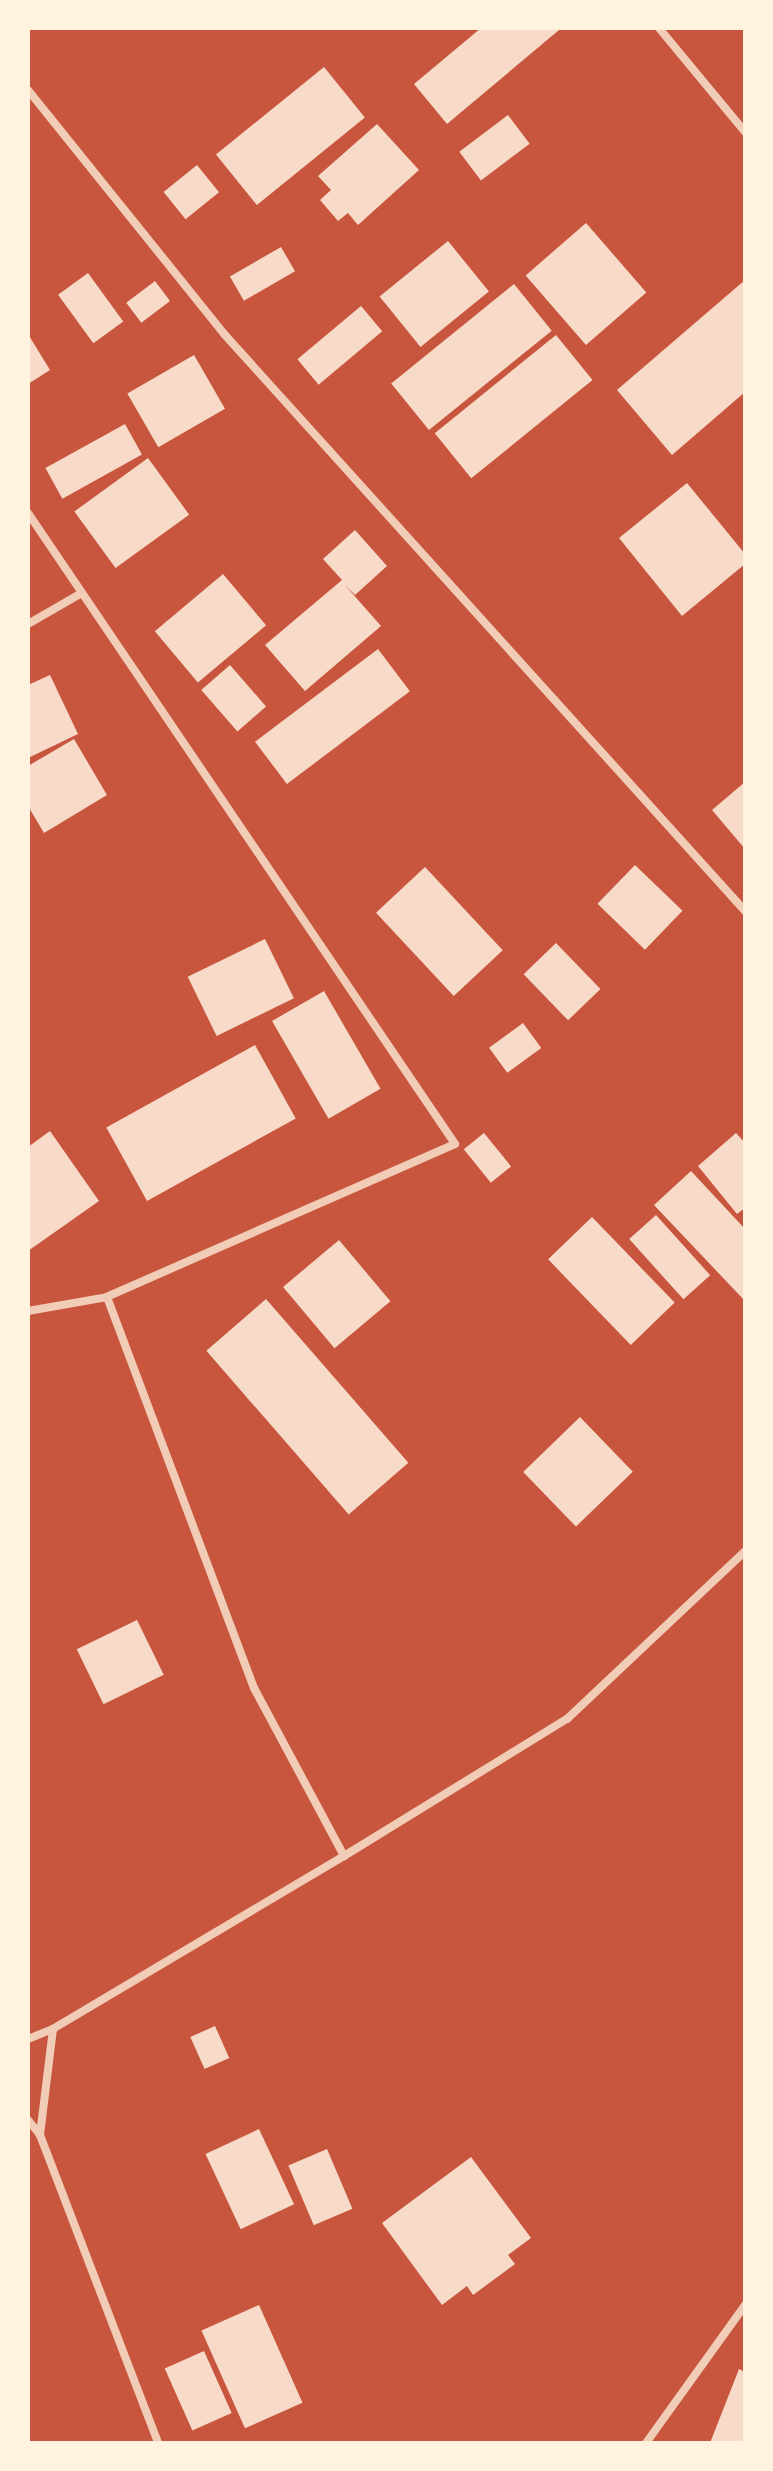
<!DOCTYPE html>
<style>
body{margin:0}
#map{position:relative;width:773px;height:2471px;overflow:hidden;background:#c8553d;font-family:"Exo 2",sans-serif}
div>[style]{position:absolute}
.building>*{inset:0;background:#f7dbc8;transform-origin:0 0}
.minor>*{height:8px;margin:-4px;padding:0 4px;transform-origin:4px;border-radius:4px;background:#f1ccb7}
span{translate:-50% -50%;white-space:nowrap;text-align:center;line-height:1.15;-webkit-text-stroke:8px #fff3e0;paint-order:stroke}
.frame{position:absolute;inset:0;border:30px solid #fff3e0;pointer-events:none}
</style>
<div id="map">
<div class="building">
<div style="clip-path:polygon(481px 28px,559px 30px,447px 124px,414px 84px)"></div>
<div style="left:324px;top:67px;width:65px;height:139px;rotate:51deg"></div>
<div style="left:508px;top:115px;width:36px;height:61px;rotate:53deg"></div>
<div style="clip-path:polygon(377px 124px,419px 170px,358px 225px,348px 213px,338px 221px,320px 200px,331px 190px,318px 176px)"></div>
<div style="left:197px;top:165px;width:35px;height:43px;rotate:51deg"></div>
<div style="left:586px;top:223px;width:92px;height:80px;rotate:49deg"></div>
<div style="left:448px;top:241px;width:65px;height:88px;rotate:51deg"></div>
<div style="left:281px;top:247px;width:28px;height:59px;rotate:60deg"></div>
<div style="left:88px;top:273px;width:60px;height:37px;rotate:54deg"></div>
<div style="clip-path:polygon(745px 280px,745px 392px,672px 455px,617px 390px)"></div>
<div style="left:155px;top:281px;width:25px;height:36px;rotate:53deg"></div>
<div style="left:514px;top:284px;width:60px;height:158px;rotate:51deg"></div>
<div style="left:361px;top:306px;width:33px;height:83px;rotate:50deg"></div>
<div style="clip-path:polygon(28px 334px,50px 370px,28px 384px)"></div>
<div style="left:556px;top:335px;width:58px;height:156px;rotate:51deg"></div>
<div style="left:194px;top:355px;width:62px;height:77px;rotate:60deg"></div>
<div style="left:125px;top:424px;width:35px;height:91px;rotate:61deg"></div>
<div style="left:148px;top:458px;width:70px;height:91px;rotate:54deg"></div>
<div style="clip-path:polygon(687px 483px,745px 554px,745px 564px,682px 616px,619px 538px)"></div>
<div style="clip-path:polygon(355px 530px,387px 566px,355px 595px,344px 584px,381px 626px,305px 691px,265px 645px,342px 580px,323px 559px)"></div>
<div style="left:223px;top:574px;width:67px;height:89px;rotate:50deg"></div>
<div style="left:378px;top:649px;width:53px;height:154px;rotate:53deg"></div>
<div style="left:230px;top:665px;width:55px;height:38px;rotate:49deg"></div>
<div style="clip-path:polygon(50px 675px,78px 734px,28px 758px,28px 685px)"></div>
<div style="clip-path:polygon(74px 739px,107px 795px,44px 833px,28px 806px,28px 766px)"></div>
<div style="clip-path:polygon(745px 782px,745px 849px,712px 810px)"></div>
<div style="left:635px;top:865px;width:66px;height:54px;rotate:44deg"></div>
<div style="left:425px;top:867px;width:114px;height:67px;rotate:47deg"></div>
<div style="left:265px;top:939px;width:66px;height:86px;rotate:64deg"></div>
<div style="left:556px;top:943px;width:64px;height:45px;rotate:46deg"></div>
<div style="left:324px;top:991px;width:113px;height:60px;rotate:60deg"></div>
<div style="left:523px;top:1023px;width:31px;height:42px;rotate:54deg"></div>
<div style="left:255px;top:1045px;width:84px;height:170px;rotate:61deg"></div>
<div style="clip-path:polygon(50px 1131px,99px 1201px,28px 1251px,28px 1147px)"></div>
<div style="left:484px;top:1133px;width:43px;height:26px;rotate:51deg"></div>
<div style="clip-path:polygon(736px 1133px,745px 1143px,745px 1208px,737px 1214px,698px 1166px)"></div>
<div style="clip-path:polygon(691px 1171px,745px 1229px,745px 1301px,654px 1205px)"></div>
<div style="left:656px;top:1215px;width:81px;height:36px;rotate:48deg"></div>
<div style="left:592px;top:1217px;width:119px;height:61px;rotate:46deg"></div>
<div style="left:339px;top:1240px;width:80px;height:73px;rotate:50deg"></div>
<div style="left:266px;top:1299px;width:217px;height:79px;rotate:49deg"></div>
<div style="left:580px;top:1417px;width:76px;height:79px;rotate:46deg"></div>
<div style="left:137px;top:1620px;width:61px;height:67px;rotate:64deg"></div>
<div style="left:215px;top:2026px;width:35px;height:27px;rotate:66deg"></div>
<div style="left:259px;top:2129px;width:83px;height:59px;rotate:65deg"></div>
<div style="left:327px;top:2149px;width:65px;height:42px;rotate:67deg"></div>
<div style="clip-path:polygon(471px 2157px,531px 2238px,508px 2255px,515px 2264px,473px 2295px,467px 2286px,442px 2305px,382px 2223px)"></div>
<div style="left:259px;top:2305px;width:107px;height:63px;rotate:66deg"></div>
<div style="left:204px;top:2351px;width:68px;height:43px;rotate:66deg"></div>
<div style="clip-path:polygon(739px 2369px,745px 2372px,745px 2443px,710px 2443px)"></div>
</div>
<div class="minor">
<div style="left:659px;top:28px;width:135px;rotate:50.4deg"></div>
<div style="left:28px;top:90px;width:314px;rotate:51.2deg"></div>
<div style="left:225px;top:335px;width:776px;rotate:47.92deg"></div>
<div style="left:28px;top:513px;width:762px;rotate:55.91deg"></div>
<div style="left:455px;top:1144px;width:380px;rotate:156.3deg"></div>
<div style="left:107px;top:1297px;width:418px;rotate:69.4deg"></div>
<div style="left:254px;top:1688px;width:191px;rotate:61.8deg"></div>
<div style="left:344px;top:1856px;width:339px;rotate:149.3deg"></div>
<div style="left:53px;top:2029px;width:107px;rotate:97deg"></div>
<div style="left:40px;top:2135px;width:330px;rotate:69deg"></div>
<div style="left:28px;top:624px;width:60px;rotate:-30deg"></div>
<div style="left:28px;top:1311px;width:80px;rotate:-10deg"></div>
<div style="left:344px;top:1856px;width:262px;rotate:-31.6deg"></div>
<div style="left:567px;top:1719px;width:245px;rotate:-43.3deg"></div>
<div style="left:28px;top:2039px;width:27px;rotate:-22deg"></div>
<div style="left:28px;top:2120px;width:19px;rotate:51deg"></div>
<div style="left:646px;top:2443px;width:170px;rotate:-54.3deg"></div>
</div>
<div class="frame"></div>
</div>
